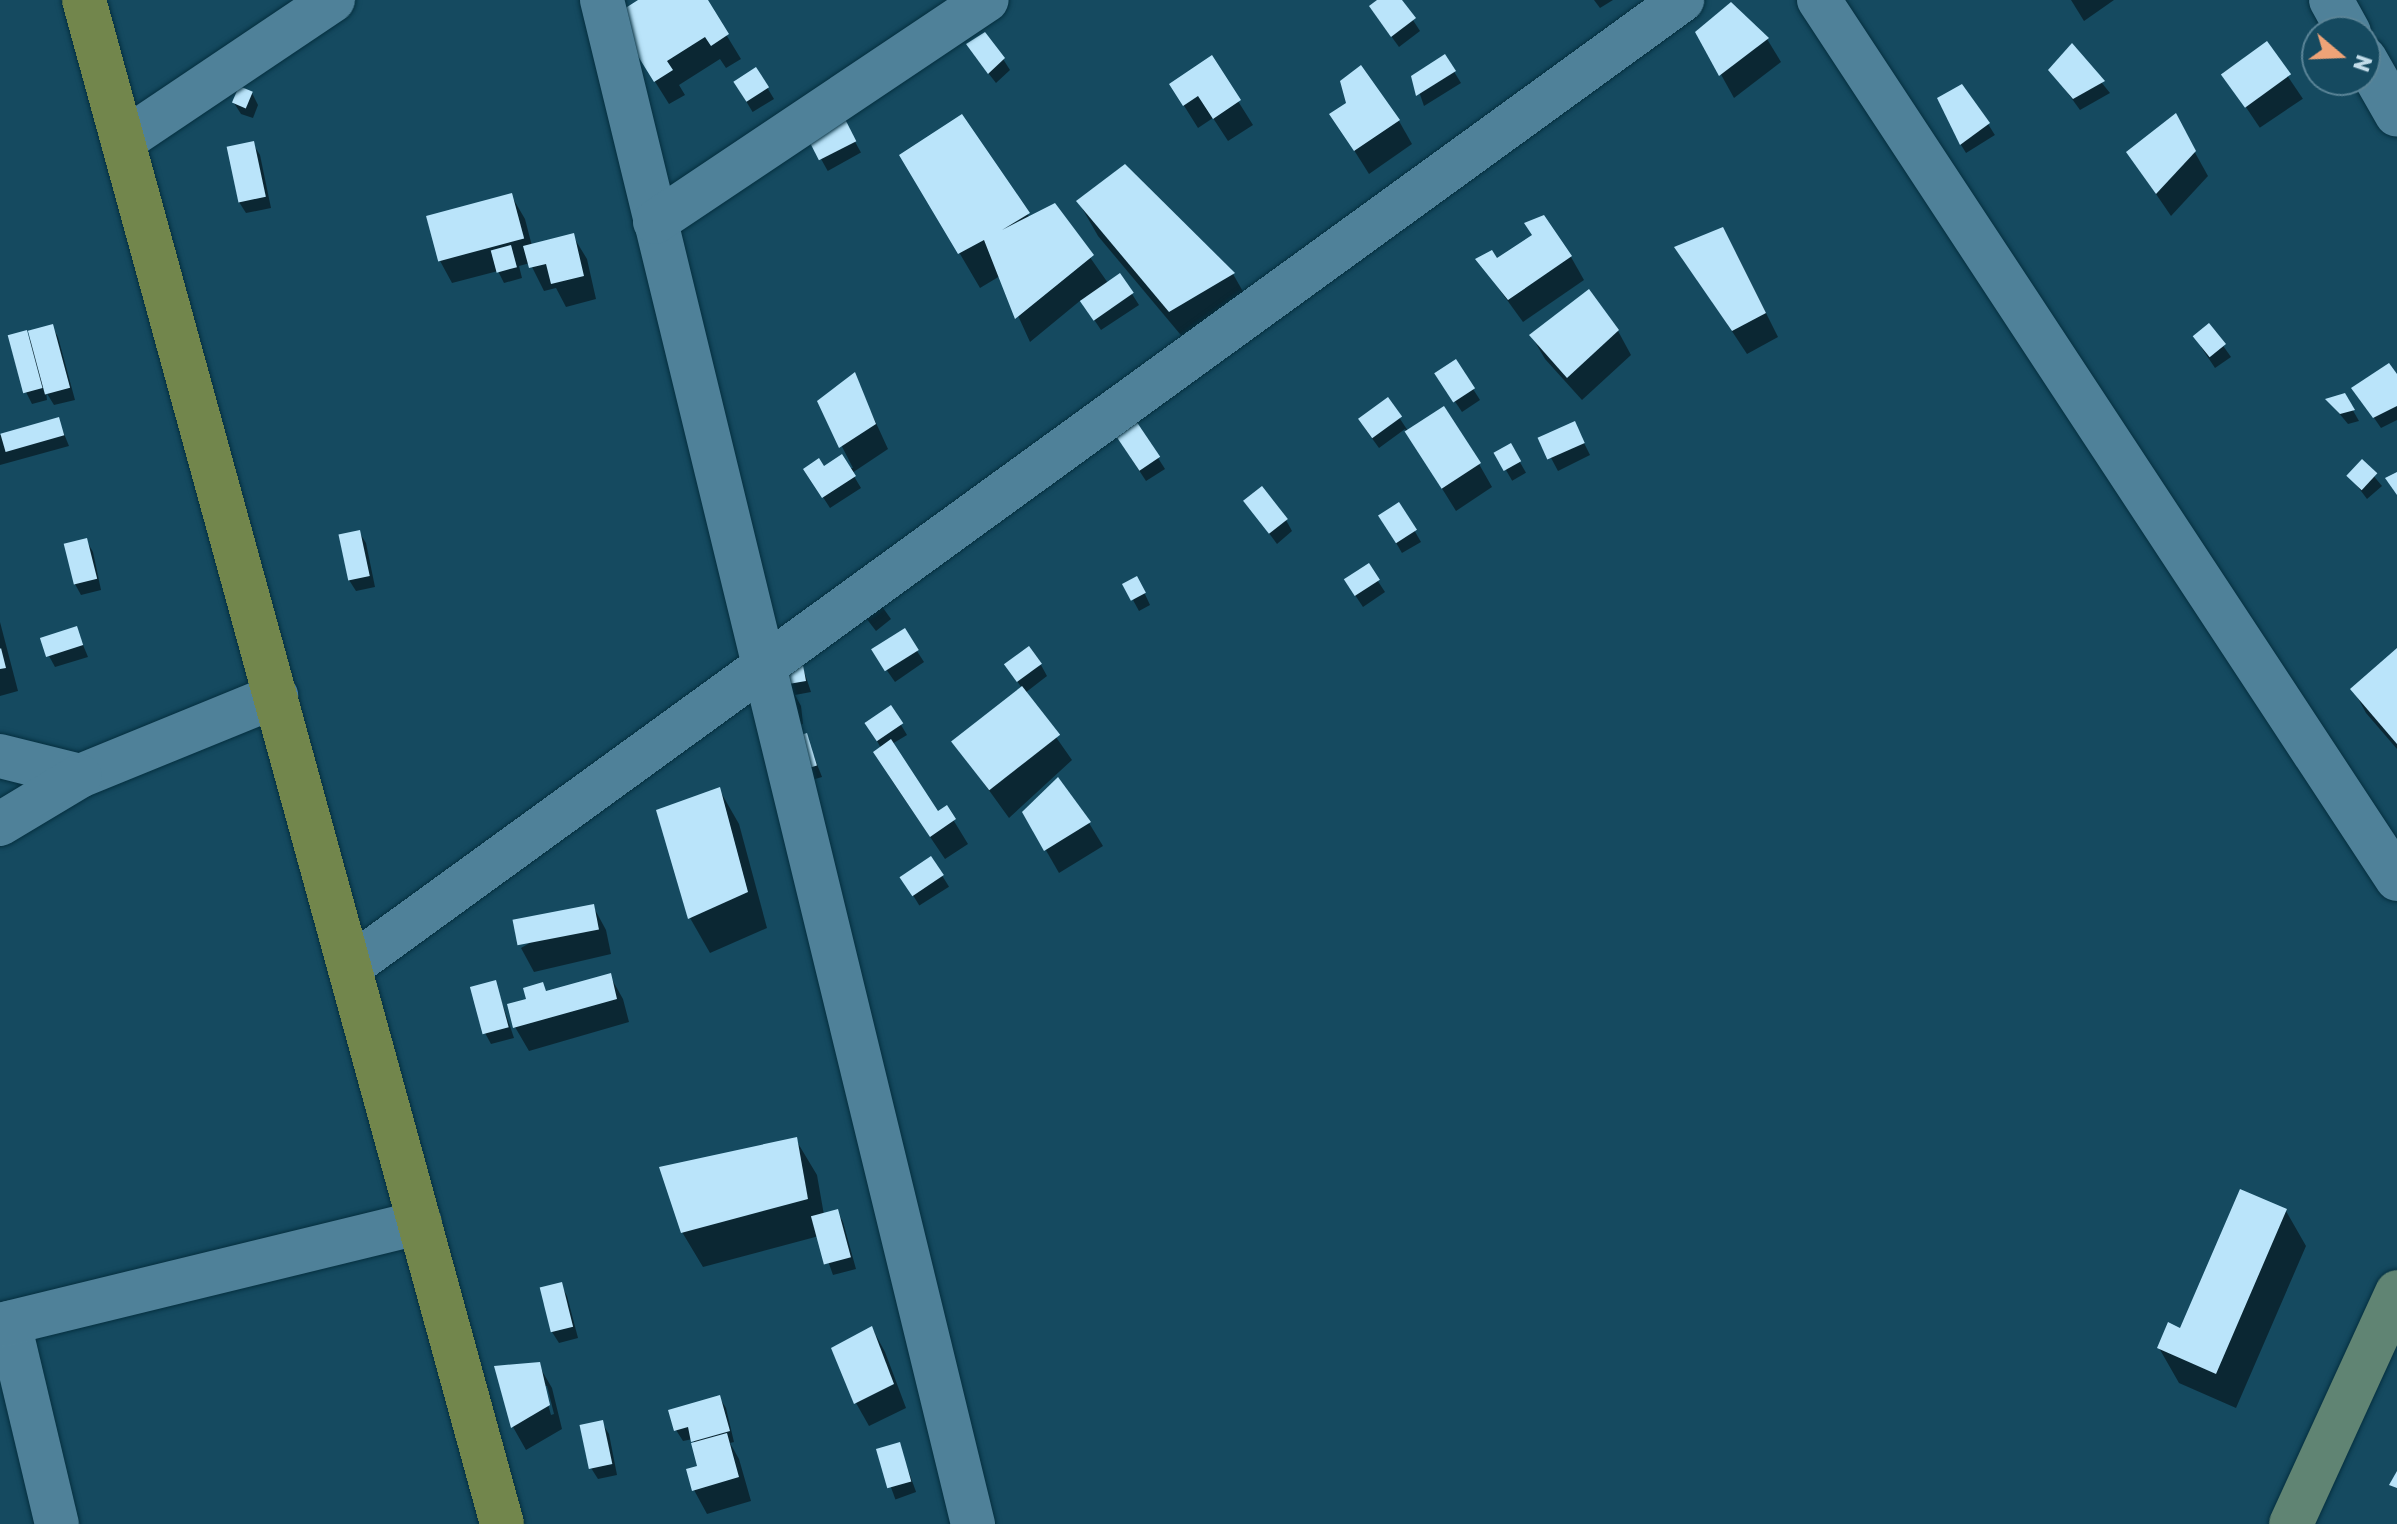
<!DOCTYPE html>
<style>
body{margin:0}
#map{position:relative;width:2397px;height:1524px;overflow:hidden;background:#154a60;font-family:Rubik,sans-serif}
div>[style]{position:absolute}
.shadow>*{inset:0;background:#0007;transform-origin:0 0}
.building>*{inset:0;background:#bae4fa;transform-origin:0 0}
.roads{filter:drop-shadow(0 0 2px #052f3f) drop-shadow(0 0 2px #052f3f)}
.street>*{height:44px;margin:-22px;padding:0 22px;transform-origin:22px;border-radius:22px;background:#4f8199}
.secondary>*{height:44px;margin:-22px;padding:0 22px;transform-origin:22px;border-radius:22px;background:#608473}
.primary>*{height:44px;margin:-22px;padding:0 22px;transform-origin:22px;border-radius:22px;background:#72864c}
span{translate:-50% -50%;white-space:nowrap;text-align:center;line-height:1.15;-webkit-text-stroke:8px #154a60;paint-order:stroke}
.north{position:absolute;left:2301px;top:16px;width:80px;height:80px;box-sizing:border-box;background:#154a60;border:2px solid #5a8497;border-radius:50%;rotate:109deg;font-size:22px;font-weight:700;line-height:32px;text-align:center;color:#c2dce9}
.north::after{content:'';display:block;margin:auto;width:28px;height:36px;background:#efa377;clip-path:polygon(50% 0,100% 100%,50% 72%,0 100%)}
</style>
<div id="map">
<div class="shadow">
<div style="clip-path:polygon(642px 0,705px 0,741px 59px,726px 68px,720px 59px,679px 85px,685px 95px,669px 104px,629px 40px)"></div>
<div style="clip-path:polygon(1381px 0,1400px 0,1420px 31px,1399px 47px,1378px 18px)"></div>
<div style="clip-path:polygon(1594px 0,1613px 0,1600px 8px)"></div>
<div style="clip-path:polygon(2071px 0,2114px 0,2084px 21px)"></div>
<div style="clip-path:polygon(1698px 33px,1767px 39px,1781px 62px,1734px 98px)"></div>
<div style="left:2266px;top:44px;width:66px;height:52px;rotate:56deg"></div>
<div style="clip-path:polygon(2072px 46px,2110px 93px,2080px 110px,2051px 70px)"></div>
<div style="clip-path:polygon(975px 56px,1003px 59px,1010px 70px,996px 83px)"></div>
<div style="clip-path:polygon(1445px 57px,1461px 83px,1424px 106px,1414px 77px)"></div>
<div style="clip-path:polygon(1211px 58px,1253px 125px,1228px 141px,1213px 118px,1198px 128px,1171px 85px)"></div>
<div style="left:756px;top:69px;width:35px;height:25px;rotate:59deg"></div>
<div style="clip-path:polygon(252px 93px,258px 105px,253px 118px,241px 114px,234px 103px)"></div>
<div style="clip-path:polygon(1332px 115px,1399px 121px,1412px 144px,1369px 174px)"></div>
<div style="clip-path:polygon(961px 116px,1030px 218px,1054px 206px,1108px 283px,1132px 294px,1139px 305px,1101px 330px,1081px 300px,1030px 342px,1000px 276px,980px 288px,902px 155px)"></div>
<div style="left:844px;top:122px;width:35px;height:38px;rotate:61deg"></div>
<div style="left:1988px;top:124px;width:13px;height:34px;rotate:58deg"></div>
<div style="clip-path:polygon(2188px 140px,2208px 176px,2171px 216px,2128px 153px)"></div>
<div style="clip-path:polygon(253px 144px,260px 155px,271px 208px,246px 213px,239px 202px)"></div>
<div style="clip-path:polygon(511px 195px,525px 219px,532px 246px,573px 236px,587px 259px,596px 299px,566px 307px,556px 288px,544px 291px,530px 263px,519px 266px,522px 278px,504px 283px,498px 271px,452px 283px,439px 259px)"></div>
<div style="clip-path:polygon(1078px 201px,1233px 274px,1253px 309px,1190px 346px,1098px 236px)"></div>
<div style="clip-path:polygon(1677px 248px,1736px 253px,1778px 337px,1747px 354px)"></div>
<div style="clip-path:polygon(1571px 257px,1584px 280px,1523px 322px,1478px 260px)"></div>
<div style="clip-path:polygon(52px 326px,58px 337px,75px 400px,54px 405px,46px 392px,47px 400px,32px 404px,26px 392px,26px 332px,33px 345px)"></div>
<div style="clip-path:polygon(2209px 326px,2231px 357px,2215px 368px,2201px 347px)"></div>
<div style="clip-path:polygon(1618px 331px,1631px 355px,1582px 400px,1545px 359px,1531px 335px)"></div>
<div style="clip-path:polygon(1456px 362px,1480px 400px,1462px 412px,1444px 385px)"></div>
<div style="clip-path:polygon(854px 375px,888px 449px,852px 473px,861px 488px,830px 508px,812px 480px,823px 469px,853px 468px,819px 402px)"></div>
<div style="clip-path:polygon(2397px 377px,2397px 420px,2381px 428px,2361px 399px)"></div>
<div style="clip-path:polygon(2344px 395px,2359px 421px,2348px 424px,2328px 400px)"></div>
<div style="clip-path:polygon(1387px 399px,1408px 431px,1479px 464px,1492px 487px,1456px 511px,1405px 429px,1379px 448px,1366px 430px)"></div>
<div style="clip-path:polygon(58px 419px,69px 446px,0 465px,0 435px)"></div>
<div style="clip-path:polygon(1134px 420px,1165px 469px,1146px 481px,1118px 438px)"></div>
<div style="clip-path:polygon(1580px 435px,1590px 455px,1558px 471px,1542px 441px)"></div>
<div style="left:1510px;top:445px;width:32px;height:16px;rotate:60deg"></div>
<div style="clip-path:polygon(2362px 462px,2382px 486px,2367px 499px,2349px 475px)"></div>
<div style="clip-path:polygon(1246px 502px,1286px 520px,1292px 531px,1277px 544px)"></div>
<div style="left:1399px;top:504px;width:44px;height:22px;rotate:60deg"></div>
<div style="clip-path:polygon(359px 532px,366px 543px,375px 587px,356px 591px,349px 580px)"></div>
<div style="clip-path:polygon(86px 540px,93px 552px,101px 590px,81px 595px,75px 584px)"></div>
<div style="clip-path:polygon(1368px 566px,1385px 592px,1363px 607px,1353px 592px)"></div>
<div style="clip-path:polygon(865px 583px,891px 619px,876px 631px,856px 605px)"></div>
<div style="clip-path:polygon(1143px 590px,1150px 605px,1139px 611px,1133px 600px)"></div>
<div style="clip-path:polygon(0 622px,18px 691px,0 696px)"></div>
<div style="clip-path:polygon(76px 628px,88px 657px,55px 667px,49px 656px)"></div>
<div style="clip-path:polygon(904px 631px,924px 662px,895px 682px,881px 662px)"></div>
<div style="clip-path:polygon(2397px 651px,2397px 749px,2366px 713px,2353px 689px)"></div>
<div style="clip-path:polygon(801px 662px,811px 692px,795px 695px,801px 706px,803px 724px,785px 726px,776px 697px)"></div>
<div style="clip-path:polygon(1041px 665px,1047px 676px,1025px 693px,1072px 760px,1009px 818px,957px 746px,1022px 688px,1014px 677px)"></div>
<div style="clip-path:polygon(891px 708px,907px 735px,892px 744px,937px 814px,946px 808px,968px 844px,945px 859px,889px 776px,881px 748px,866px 722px)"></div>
<div style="clip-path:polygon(806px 736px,822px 777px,802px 783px)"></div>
<div style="clip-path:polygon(719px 789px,739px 824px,767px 928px,710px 953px,690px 918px,659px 811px)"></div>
<div style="clip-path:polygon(1024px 812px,1089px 823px,1103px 846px,1059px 873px)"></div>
<div style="left:931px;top:858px;width:34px;height:35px;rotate:58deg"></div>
<div style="clip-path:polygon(593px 906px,606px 930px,611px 954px,534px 972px,521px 948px)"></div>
<div style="clip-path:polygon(610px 976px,623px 999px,629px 1022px,529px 1051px,515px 1027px,528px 1000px,542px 984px,547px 993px)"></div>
<div style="clip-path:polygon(495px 982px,514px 1038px,491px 1044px,485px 1033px)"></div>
<div style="clip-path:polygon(796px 1140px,817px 1175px,824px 1215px,837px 1211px,843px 1222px,856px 1269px,833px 1275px,819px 1236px,703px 1267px,682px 1232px)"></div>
<div style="clip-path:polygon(2286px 1211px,2306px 1246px,2236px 1408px,2179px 1383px,2159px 1348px,2181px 1331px)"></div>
<div style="clip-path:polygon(561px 1285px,567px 1296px,578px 1338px,559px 1343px,552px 1332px,542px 1289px)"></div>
<div style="clip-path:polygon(872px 1328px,885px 1352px,906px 1408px,869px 1426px,856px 1403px)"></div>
<div style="clip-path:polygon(evenodd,538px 1364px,552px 1388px,562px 1429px,526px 1450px,513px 1427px,496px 1368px,538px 1364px,543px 1386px,547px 1386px,554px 1414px,551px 1415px,543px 1386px)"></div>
<div style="clip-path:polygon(719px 1397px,726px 1408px,734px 1442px,730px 1443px,739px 1459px,751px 1501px,707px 1514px,694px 1490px,699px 1467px,695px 1444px,693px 1439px,683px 1441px,676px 1430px)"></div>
<div style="clip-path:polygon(602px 1423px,609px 1434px,617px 1475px,598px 1479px,591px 1468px)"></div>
<div style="left:899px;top:1445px;width:50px;height:22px;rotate:70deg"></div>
</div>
<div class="building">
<div style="clip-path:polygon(638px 0,708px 0,729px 34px,711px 46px,705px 37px,667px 61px,673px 70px,654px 82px,613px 16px)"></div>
<div style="clip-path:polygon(1377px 0,1402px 0,1416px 18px,1391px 37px,1369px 6px)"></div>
<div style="clip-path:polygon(1731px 2px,1769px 38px,1719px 76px,1695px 32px)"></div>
<div style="clip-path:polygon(985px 32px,1005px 58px,988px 74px,966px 44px)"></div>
<div style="left:2267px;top:41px;width:41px;height:57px;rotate:54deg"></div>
<div style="clip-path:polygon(2072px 43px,2105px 81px,2073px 99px,2048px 70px)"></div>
<div style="clip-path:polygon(1445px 54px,1456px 71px,1416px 96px,1411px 76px)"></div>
<div style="clip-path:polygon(1212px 55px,1241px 100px,1213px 119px,1198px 96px,1183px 106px,1169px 84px)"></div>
<div style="clip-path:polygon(1361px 65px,1400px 120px,1354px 151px,1329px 114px,1346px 103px,1340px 81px)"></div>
<div style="left:756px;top:67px;width:24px;height:27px;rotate:57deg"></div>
<div style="clip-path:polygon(1962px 84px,1990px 123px,1960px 145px,1937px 98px)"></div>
<div style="left:239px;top:86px;width:15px;height:18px;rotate:23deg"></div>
<div style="clip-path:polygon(2176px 113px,2196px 151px,2156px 194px,2126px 152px)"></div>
<div style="clip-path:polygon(962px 114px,1030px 213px,1002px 230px,1055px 203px,1094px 255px,1015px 319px,984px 240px,958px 254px,899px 155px)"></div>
<div style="left:845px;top:119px;width:25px;height:42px;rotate:63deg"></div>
<div style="left:254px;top:141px;width:57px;height:28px;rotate:78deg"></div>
<div style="clip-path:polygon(1125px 164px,1235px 273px,1169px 312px,1076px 201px)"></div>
<div style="left:512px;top:193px;width:47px;height:89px;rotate:75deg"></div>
<div style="clip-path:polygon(1544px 215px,1572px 256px,1508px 300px,1475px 259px,1492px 250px,1497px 258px,1532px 235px,1524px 223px)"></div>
<div style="clip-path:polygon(1723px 227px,1766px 313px,1732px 331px,1674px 247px)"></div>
<div style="clip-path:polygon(574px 233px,584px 276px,551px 284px,546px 264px,529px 268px,523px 246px)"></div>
<div style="left:511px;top:245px;width:23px;height:21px;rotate:75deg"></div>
<div style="left:1120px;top:273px;width:24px;height:49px;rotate:55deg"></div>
<div style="clip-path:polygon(1589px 289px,1619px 330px,1567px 378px,1529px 335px)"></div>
<div style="left:2209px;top:323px;width:27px;height:21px;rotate:51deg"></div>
<div style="left:53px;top:324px;width:66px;height:26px;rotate:75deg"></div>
<div style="left:27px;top:330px;width:60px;height:20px;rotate:75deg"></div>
<div style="left:1456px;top:359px;width:35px;height:26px;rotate:57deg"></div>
<div style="clip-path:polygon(2389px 363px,2397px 374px,2397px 406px,2373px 418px,2351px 388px)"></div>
<div style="clip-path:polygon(855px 372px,876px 424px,839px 448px,817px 401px)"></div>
<div style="clip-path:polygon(2345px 393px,2355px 410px,2340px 414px,2325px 399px)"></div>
<div style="left:1388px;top:397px;width:24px;height:37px;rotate:54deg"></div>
<div style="left:1444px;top:406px;width:68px;height:47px;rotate:57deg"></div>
<div style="left:1130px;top:412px;width:54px;height:25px;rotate:56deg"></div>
<div style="left:59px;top:417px;width:19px;height:61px;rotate:74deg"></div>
<div style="left:1575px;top:421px;width:24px;height:41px;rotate:66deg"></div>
<div style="left:1511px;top:443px;width:21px;height:20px;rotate:61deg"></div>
<div style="clip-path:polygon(842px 454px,856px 476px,822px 498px,803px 469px,819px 458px,824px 466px)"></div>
<div style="left:2362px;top:459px;width:21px;height:23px;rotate:43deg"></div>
<div style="clip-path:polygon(2397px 472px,2397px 495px,2385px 478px)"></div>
<div style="left:1262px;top:486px;width:42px;height:24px;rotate:52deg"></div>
<div style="left:1399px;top:502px;width:33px;height:25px;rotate:57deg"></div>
<div style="left:360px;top:530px;width:47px;height:22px;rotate:78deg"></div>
<div style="left:87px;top:538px;width:42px;height:24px;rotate:76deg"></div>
<div style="left:1369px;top:563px;width:20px;height:30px;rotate:57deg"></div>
<div style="left:1137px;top:576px;width:19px;height:17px;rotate:62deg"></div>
<div style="left:77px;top:626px;width:20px;height:39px;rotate:72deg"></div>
<div style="left:905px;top:628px;width:26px;height:40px;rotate:58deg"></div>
<div style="left:1029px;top:646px;width:22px;height:31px;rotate:54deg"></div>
<div style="clip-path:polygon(1px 648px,6px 668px,0 669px,0 649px)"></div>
<div style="clip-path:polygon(2397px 648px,2397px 744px,2350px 689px)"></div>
<div style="clip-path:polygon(802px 660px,806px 681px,777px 686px)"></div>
<div style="left:1022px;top:686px;width:62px;height:90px;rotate:52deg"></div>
<div style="left:891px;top:705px;width:22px;height:32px;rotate:56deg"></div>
<div style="left:807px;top:733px;width:34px;height:23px;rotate:73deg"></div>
<div style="clip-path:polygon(891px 739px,938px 811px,947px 805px,956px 819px,930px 837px,873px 752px)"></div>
<div style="clip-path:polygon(1058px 777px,1091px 822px,1044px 851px,1022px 812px)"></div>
<div style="clip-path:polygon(720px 787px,748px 892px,688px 919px,656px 810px)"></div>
<div style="left:931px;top:856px;width:23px;height:38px;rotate:56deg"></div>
<div style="left:594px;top:904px;width:26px;height:83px;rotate:79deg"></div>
<div style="clip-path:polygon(611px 973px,617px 999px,513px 1028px,507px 1004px,526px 999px,523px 988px,543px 982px,546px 991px)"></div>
<div style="left:496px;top:980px;width:49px;height:27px;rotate:75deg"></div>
<div style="clip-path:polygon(797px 1137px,808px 1199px,681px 1233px,659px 1167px)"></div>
<div style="clip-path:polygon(2240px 1189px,2287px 1209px,2216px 1374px,2157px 1348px,2168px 1322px,2180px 1328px)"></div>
<div style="left:838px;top:1209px;width:50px;height:28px;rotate:75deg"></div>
<div style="left:562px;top:1282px;width:46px;height:23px;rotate:76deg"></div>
<div style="clip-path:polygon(872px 1326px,894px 1384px,854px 1404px,831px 1348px)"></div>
<div style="clip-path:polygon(540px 1362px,550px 1405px,511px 1428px,494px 1366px)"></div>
<div style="clip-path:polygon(720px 1395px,730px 1431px,691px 1442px,688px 1427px,674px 1431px,668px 1410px)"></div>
<div style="left:603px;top:1420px;width:45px;height:24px;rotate:78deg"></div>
<div style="clip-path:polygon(727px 1433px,739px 1477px,692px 1491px,686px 1469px,697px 1466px,691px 1443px)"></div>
<div style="left:900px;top:1442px;width:41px;height:25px;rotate:74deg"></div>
<div style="clip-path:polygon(2397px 1471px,2397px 1488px,2389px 1485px)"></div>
</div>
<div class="roads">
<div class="street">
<div style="left:602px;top:0;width:1569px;rotate:76.32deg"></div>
<div style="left:1819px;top:0;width:1052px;rotate:56.67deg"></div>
<div style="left:2331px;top:0;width:37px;rotate:61deg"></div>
<div style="left:2365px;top:59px;width:64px;rotate:60.3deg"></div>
<div style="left:123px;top:141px;width:253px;rotate:-33.9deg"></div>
<div style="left:655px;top:222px;width:399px;rotate:-33.8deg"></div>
<div style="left:0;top:756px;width:82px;rotate:14deg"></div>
<div style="left:80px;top:776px;width:212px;rotate:-22.2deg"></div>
<div style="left:0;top:824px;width:93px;rotate:-31deg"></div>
<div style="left:351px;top:966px;width:1645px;rotate:-35.97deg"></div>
<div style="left:9px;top:1323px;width:207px;rotate:76.6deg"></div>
<div style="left:0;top:1325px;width:432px;rotate:-13.7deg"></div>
</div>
<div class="secondary">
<div style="left:2291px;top:1524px;width:255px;rotate:-65.4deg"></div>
</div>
<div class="primary">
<div style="left:84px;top:0;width:1580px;rotate:74.66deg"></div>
</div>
</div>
<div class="north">N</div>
</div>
